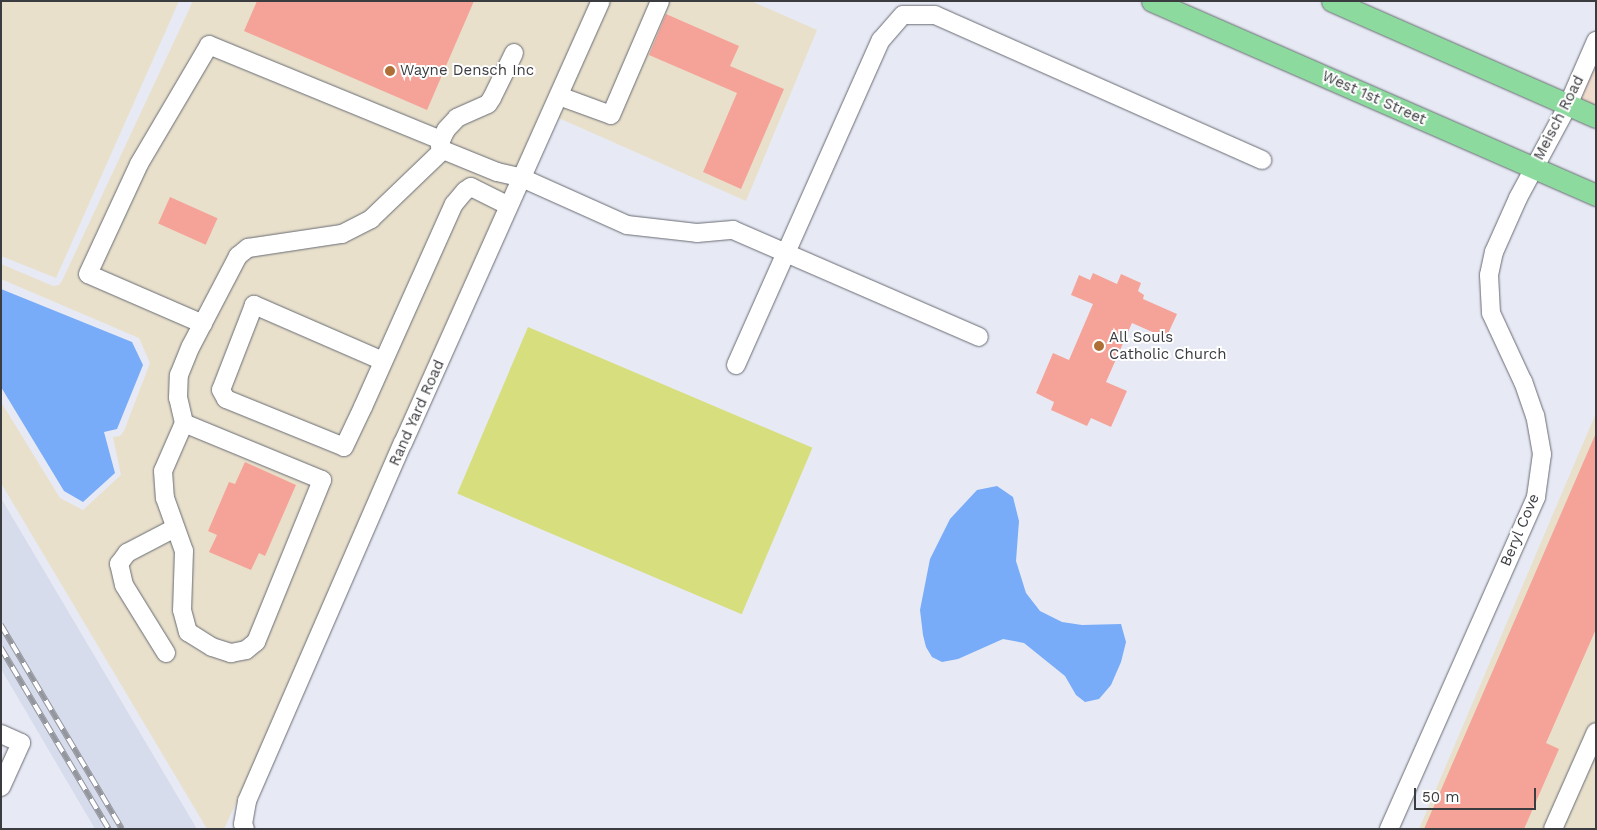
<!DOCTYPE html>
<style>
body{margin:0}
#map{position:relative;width:1597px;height:830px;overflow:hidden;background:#e7eaf4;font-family:"Work Sans",sans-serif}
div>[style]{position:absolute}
.commercial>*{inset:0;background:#e8e0cb}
.industrial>*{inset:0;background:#f0dccd}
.built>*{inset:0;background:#d7dced}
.green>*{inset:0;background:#d7de7e;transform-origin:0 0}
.water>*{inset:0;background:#78abf8}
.building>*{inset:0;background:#f5a398;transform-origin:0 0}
.roads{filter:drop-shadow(0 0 1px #686a73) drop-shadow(0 0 1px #686a73)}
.minor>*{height:18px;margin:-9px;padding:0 9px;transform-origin:9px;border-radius:9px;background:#fff}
.major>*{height:21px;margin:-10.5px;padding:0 10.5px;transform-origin:10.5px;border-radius:10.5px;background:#8dda9f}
.rail>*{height:5.5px;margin-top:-2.75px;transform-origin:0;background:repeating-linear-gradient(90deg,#fff 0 11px,#94969d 0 22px);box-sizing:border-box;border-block:1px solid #94969d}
.dots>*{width:14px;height:14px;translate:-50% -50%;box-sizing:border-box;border:2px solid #fff;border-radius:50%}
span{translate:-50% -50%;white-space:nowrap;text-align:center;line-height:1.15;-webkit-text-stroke:4px #fff;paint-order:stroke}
.poi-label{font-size:15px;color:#3b3c40}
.left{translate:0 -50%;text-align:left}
.street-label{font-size:15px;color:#3b3c40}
.frame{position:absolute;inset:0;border:2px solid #3b3c40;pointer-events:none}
.scale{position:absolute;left:1414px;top:788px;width:122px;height:22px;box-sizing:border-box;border:2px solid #3b3c40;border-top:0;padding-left:6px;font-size:15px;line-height:18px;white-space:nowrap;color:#3b3c40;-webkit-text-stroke:4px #fff;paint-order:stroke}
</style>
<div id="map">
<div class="commercial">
<div style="clip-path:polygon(1px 1px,179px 1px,56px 278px,1px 256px)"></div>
<div style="clip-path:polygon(193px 1px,751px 1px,817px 30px,746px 201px,545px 112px,286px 697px,224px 829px,207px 829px,1px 483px,1px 402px,60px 498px,83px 510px,121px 475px,113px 437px,120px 436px,124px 431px,150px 363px,139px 338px,1px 279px,1px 264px,53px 286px,59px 285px,62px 281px)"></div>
<div style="clip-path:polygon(1596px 413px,1596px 829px,1419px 829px)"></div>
</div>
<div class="industrial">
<div style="clip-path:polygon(1596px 65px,1596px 107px,1580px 101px)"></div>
</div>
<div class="built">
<div style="clip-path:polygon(1px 498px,197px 829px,95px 829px,1px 669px)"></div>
</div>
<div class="green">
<div style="left:528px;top:327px;width:309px;height:181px;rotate:23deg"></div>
</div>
<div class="water">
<div style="clip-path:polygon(1px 289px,132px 342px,143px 365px,117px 429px,104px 432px,115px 473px,83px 502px,64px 491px,1px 387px)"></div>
<div style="clip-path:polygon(997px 486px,1013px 497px,1019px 521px,1016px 561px,1026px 593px,1040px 611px,1062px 622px,1082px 625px,1121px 624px,1126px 642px,1121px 662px,1111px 685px,1099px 699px,1085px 702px,1076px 695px,1065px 676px,1024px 643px,1003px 639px,958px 659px,942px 662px,932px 657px,926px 647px,923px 635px,920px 610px,930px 559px,950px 519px,977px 490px)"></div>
</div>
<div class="building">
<div style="clip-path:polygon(257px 1px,474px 1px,427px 110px,244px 31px)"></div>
<div style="clip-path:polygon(666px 14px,739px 46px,730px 66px,784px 89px,741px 189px,703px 172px,737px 93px,649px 55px)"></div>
<div style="left:170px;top:197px;width:52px;height:29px;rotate:24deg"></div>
<div style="clip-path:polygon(1093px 273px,1117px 284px,1121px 274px,1141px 283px,1138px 291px,1144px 295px,1143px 299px,1177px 314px,1166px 338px,1132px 323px,1106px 382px,1127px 391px,1111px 427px,1091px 418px,1087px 426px,1051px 410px,1054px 402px,1036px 393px,1053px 353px,1069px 360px,1093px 304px,1071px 295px,1079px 275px,1090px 280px)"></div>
<div style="clip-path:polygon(1596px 433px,1596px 629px,1546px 743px,1559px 749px,1524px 829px,1424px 829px)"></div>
<div style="clip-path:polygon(245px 462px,296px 485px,265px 556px,259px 553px,251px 570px,209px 552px,217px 535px,208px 531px,229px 482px,235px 484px)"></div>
</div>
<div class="roads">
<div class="minor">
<div style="left:514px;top:53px;width:50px;rotate:116.1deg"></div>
<div style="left:492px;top:98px;width:7px;rotate:124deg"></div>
<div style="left:488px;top:104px;width:34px;rotate:156deg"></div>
<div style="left:457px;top:118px;width:16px;rotate:133deg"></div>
<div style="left:446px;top:130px;width:11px;rotate:117deg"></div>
<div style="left:441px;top:140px;width:6px;rotate:99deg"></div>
<div style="left:440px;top:146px;width:5px;rotate:53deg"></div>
<div style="left:443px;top:150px;width:58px;rotate:22.2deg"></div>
<div style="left:497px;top:172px;width:26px;rotate:13deg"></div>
<div style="left:522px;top:178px;width:115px;rotate:24.1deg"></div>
<div style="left:627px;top:225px;width:70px;rotate:6.5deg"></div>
<div style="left:697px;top:233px;width:36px;rotate:-5deg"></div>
<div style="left:733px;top:230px;width:268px;rotate:23.5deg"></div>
<div style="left:559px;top:96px;width:55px;rotate:20.1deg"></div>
<div style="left:611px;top:115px;width:124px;rotate:-66.7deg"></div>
<div style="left:203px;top:324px;width:125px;rotate:-156.5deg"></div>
<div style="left:88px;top:274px;width:121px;rotate:-65.1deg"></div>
<div style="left:139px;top:164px;width:138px;rotate:-59.5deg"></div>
<div style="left:209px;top:45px;width:251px;rotate:22.3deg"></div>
<div style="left:383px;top:361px;width:141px;rotate:-156.5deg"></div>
<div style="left:254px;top:305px;width:91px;rotate:111.2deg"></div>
<div style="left:221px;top:390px;width:10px;rotate:61deg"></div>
<div style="left:226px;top:399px;width:127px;rotate:22.1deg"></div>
<div style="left:344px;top:447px;width:44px;rotate:-64.6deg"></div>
<div style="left:363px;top:407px;width:222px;rotate:-65.9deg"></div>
<div style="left:454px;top:204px;width:17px;rotate:-50deg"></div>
<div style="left:465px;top:191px;width:7px;rotate:-34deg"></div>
<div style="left:471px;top:187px;width:42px;rotate:26.6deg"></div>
<div style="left:736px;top:365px;width:356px;rotate:-66deg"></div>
<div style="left:881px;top:40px;width:33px;rotate:-49deg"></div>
<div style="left:903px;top:15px;width:32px"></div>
<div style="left:935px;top:15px;width:358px;rotate:23.9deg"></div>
<div style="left:184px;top:423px;width:52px;rotate:113.6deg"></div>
<div style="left:163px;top:471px;width:27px;rotate:86deg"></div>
<div style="left:165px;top:498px;width:56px;rotate:70.3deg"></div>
<div style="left:184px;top:551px;width:59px;rotate:91.9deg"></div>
<div style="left:182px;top:610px;width:23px;rotate:75deg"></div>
<div style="left:188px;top:632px;width:28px;rotate:32deg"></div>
<div style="left:212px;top:647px;width:20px;rotate:18deg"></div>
<div style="left:231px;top:653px;width:15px;rotate:-11deg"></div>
<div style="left:246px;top:650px;width:13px;rotate:-39deg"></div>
<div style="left:256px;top:642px;width:175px;rotate:-67.8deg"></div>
<div style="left:322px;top:480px;width:149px;rotate:-157.6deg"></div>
<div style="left:184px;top:423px;width:26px;rotate:-103deg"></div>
<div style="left:178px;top:398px;width:23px;rotate:-88deg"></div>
<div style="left:179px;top:375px;width:31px;rotate:-68deg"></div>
<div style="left:191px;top:346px;width:102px;rotate:-62.4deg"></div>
<div style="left:238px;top:256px;width:13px;rotate:-39deg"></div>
<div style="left:248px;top:248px;width:95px;rotate:-8.5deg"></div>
<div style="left:342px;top:234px;width:33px;rotate:-27deg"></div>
<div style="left:371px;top:219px;width:100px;rotate:-43.8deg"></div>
<div style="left:166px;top:653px;width:80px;rotate:-121.7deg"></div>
<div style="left:124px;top:585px;width:22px;rotate:-103deg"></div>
<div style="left:119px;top:564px;width:14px;rotate:-54deg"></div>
<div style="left:127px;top:553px;width:54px;rotate:-27.5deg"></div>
<div style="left:1px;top:734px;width:22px;rotate:24deg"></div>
<div style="left:21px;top:743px;width:48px;rotate:114.4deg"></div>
<div style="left:245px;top:829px;width:5px;rotate:-112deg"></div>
<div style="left:243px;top:824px;width:23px;rotate:-80deg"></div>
<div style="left:247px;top:801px;width:391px;rotate:-66.5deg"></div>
<div style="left:403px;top:443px;width:484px;rotate:-65.9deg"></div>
<div style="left:1389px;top:829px;width:363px;rotate:-66.1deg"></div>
<div style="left:1536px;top:497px;width:43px;rotate:-82.1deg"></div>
<div style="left:1542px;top:454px;width:39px;rotate:-100deg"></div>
<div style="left:1535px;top:416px;width:36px;rotate:-109deg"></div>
<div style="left:1523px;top:382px;width:76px;rotate:-114.9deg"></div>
<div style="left:1491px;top:313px;width:38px;rotate:-93deg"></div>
<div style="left:1489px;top:275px;width:24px;rotate:-78deg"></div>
<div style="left:1494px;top:252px;width:59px;rotate:-66deg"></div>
<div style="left:1518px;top:198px;width:106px;rotate:-61.7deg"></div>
<div style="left:1568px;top:105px;width:70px;rotate:-66.4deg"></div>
<div style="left:1553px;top:829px;width:106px;rotate:-66.1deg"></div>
</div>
<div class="major">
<div style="left:1152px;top:1px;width:485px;rotate:23.6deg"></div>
<div style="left:1332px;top:1px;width:288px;rotate:23.7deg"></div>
</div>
</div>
<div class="rail">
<div style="left:1px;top:625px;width:237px;rotate:59.3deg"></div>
<div style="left:1px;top:648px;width:211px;rotate:59.2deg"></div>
</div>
<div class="dots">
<div style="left:390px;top:71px;background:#ae6e36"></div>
<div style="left:1099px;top:346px;background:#ae6e36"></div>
</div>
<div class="poi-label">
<span class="left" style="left:400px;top:71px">Wayne Densch Inc</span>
<span class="left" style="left:1109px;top:346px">All Souls<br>Catholic Church</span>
</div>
<div class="street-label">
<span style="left:1374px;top:98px;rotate:24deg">West 1st Street</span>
<span style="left:1559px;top:118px;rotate:-63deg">Meisch Road</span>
<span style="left:417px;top:413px;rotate:-66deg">Rand Yard Road</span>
<span style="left:1520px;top:530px;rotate:-67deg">Beryl Cove</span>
</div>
<div class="frame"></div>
<div class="scale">50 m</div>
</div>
